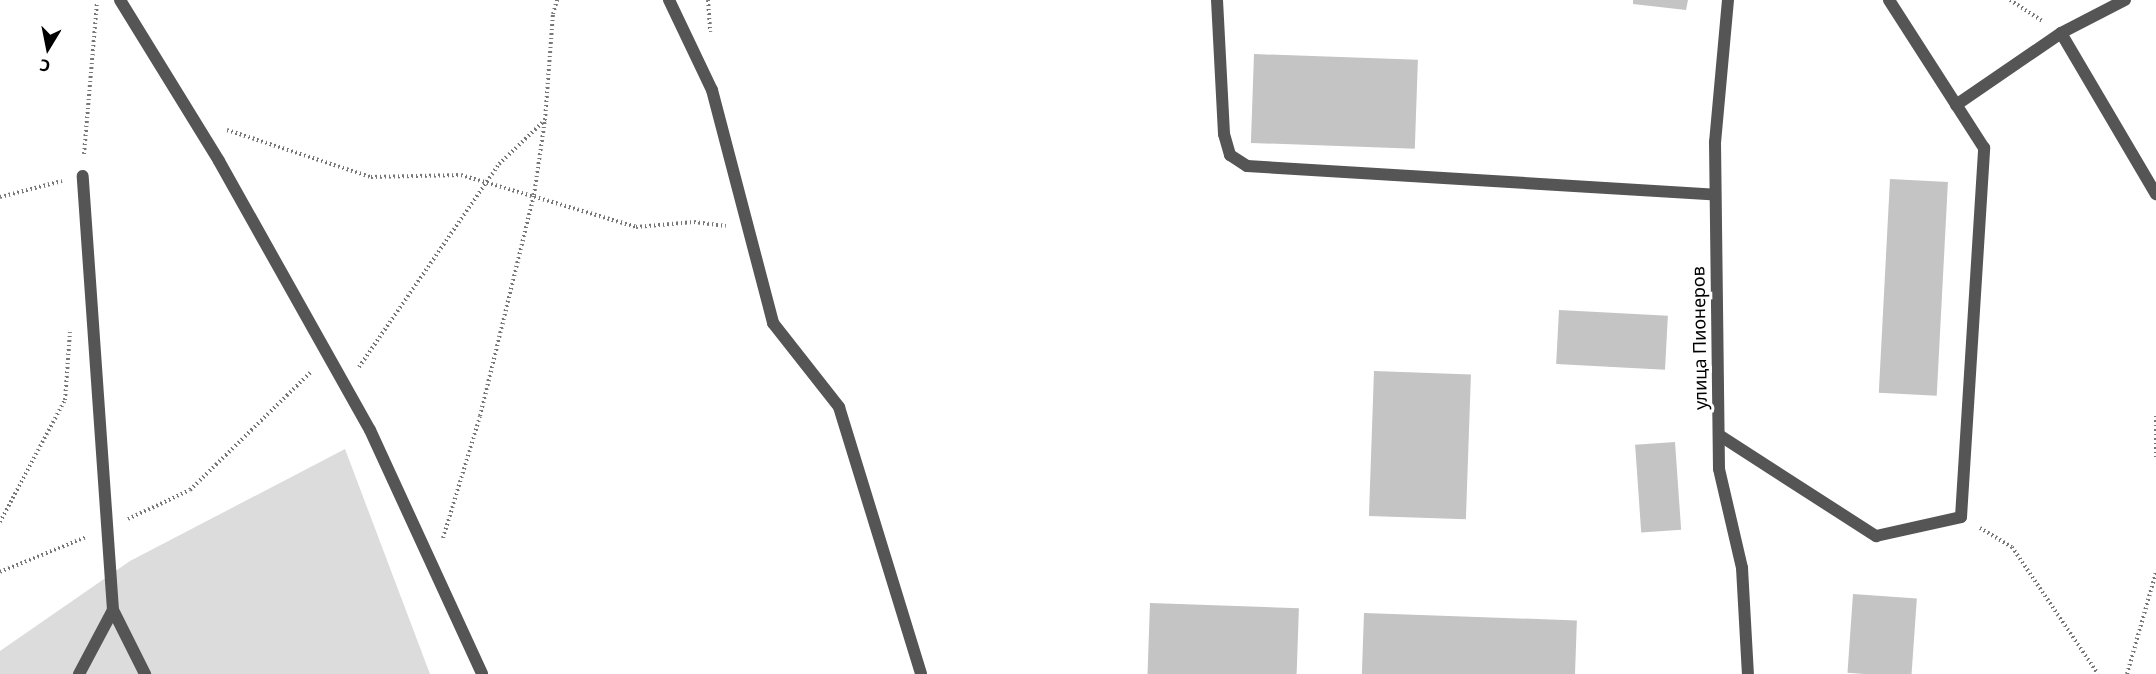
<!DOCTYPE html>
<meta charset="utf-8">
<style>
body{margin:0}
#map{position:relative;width:2156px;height:674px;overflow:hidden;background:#fff;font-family:"Noto Sans",sans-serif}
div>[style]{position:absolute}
.green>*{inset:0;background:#dcdcdc}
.building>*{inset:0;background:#c4c4c4;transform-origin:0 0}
.path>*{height:4px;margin-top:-2px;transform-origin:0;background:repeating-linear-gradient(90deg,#777 0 1.5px,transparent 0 4.5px)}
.service>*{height:12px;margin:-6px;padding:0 6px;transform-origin:6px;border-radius:6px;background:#555}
.minor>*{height:12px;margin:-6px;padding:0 6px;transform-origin:6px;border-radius:6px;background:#555}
span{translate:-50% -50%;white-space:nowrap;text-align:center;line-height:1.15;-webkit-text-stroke:6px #fff;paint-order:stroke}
.street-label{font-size:18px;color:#000}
.north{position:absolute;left:18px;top:18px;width:60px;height:60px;-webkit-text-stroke:4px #fff;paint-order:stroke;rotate:190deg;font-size:16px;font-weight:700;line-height:24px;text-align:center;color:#000}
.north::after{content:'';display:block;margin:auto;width:21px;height:27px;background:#000;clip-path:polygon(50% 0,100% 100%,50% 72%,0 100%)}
</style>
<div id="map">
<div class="green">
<div style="clip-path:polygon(345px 449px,430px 674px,0 674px,0 651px,130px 561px)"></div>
</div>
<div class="building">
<div style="clip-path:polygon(1633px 0,1688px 0,1686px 10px,1633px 4px)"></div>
<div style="left:1254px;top:54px;width:164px;height:89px;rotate:2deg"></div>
<div style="left:1890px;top:179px;width:58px;height:214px;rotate:3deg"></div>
<div style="left:1559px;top:310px;width:109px;height:54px;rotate:3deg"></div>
<div style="left:1374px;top:371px;width:97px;height:145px;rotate:2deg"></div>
<div style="left:1675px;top:442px;width:88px;height:40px;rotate:86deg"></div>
<div style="left:1853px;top:594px;width:64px;height:79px;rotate:4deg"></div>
<div style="left:1150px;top:603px;width:149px;height:71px;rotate:2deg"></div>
<div style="left:1364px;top:613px;width:213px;height:61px;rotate:2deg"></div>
</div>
<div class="path">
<div style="left:708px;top:0;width:32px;rotate:86deg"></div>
<div style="left:2010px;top:0;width:38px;rotate:33deg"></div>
<div style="left:227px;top:130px;width:151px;rotate:18.1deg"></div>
<div style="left:371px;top:177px;width:90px;rotate:-1.3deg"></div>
<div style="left:461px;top:175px;width:183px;rotate:16.5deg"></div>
<div style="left:636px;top:227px;width:58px;rotate:-4.9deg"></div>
<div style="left:694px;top:222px;width:32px;rotate:7deg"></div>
<div style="left:84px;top:154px;width:152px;rotate:-85.1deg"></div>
<div style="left:0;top:197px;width:64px;rotate:-14.5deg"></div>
<div style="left:359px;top:367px;width:247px;rotate:-55.4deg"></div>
<div style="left:499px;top:164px;width:64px;rotate:-43.7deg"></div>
<div style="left:545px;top:120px;width:106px;rotate:-85.7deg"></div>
<div style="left:553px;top:14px;width:15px;rotate:-74deg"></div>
<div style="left:2156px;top:416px;width:41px;rotate:90deg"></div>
<div style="left:128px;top:519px;width:68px;rotate:-25.1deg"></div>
<div style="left:190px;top:490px;width:170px;rotate:-44.3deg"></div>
<div style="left:0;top:522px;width:138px;rotate:-62deg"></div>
<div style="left:65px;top:400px;width:68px;rotate:-85.8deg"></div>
<div style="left:1980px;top:528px;width:37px;rotate:31deg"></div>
<div style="left:2012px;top:547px;width:153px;rotate:55.9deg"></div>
<div style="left:443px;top:538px;width:127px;rotate:-73.1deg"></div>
<div style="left:480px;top:416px;width:228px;rotate:-76.3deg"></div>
<div style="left:534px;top:195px;width:76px;rotate:-81.7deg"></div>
<div style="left:0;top:572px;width:93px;rotate:-22.1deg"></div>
<div style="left:2127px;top:674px;width:106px;rotate:-74.1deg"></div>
</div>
<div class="service">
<div style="left:669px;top:0;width:100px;rotate:64.5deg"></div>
<div style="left:712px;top:90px;width:241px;rotate:75.3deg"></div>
<div style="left:773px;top:323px;width:107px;rotate:51.8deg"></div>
<div style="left:839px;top:407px;width:279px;rotate:72.9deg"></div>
<div style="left:1217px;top:0;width:134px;rotate:87deg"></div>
<div style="left:1224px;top:134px;width:22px;rotate:74deg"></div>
<div style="left:1230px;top:155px;width:20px;rotate:33deg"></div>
<div style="left:1247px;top:166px;width:469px;rotate:3.5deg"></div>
<div style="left:2061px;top:33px;width:187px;rotate:59.5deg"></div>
<div style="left:1956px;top:105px;width:127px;rotate:-34.4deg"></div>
<div style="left:2061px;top:33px;width:72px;rotate:-27.3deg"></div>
<div style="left:1719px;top:435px;width:187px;rotate:32.8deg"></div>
<div style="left:1876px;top:536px;width:87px;rotate:-12.6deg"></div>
<div style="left:1961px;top:517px;width:370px;rotate:-86.4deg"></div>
<div style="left:1984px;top:148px;width:176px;rotate:-122.7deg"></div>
<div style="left:113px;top:610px;width:72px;rotate:63.4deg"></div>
<div style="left:79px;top:674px;width:72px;rotate:-62deg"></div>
<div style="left:113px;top:610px;width:435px;rotate:-94deg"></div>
</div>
<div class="minor">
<div style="left:120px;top:0;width:189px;rotate:58.4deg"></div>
<div style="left:219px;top:161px;width:308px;rotate:60.7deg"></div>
<div style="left:370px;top:430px;width:268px;rotate:65.3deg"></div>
<div style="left:1728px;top:0;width:143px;rotate:95.2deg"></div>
<div style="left:1715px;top:142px;width:327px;rotate:89.3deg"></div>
<div style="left:1719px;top:469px;width:102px;rotate:76.9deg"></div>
<div style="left:1742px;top:568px;width:106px;rotate:86.8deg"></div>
</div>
<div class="street-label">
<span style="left:1699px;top:338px;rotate:-91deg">улица Пионеров</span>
</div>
<div class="north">С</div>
</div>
